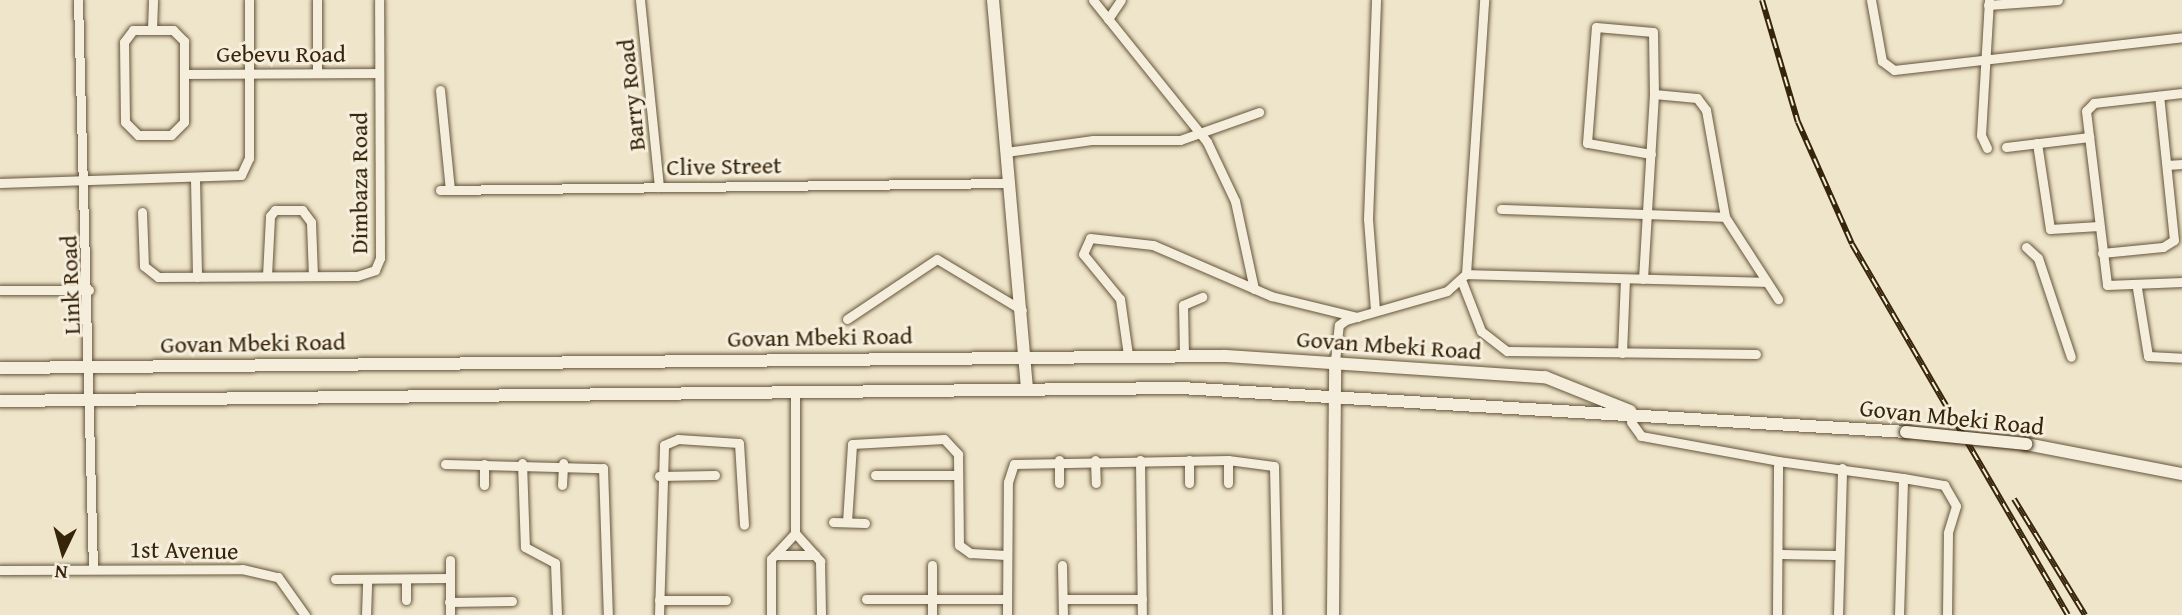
<!DOCTYPE html>
<style>
body{margin:0}
#map{position:relative;width:2182px;height:615px;overflow:hidden;background:#efe5ca;font-family:"Gentium Book Plus",serif}
div>[style]{position:absolute}
.roads{filter:drop-shadow(0 0 2px #65553a) drop-shadow(0 0 2px #65553a)}
.street>*{height:9px;margin:-4.5px;padding:0 4.5px;transform-origin:4.5px;border-radius:4.5px;background:#f5eedd}
.secondary>*{height:12px;margin:-6px;padding:0 6px;transform-origin:6px;border-radius:6px;background:#f5eedd}
.rail>*{height:6px;margin-top:-3px;transform-origin:0;background:repeating-linear-gradient(90deg,#f5eedd 0 10px,#37250a 0 20px);box-sizing:border-box;border-block:2px solid #37250a}
.bridges{filter:drop-shadow(0 0 2px #37250a) drop-shadow(0 0 2px #37250a)}
.secondary-bridge>*{height:12px;margin:-6px;padding:0 6px;transform-origin:6px;border-radius:6px;background:#f5eedd}
span{translate:-50% -50%;white-space:nowrap;text-align:center;line-height:1.15;-webkit-text-stroke:6px #f5eedd;paint-order:stroke}
.street-label{font-size:24px;color:#37250a}
.north{position:absolute;left:28px;top:517px;width:70px;height:70px;-webkit-text-stroke:5px #f5eedd;paint-order:stroke;rotate:185deg;font-size:19px;font-weight:700;line-height:28px;text-align:center;color:#37250a}
.north::after{content:'';display:block;margin:auto;width:24px;height:32px;background:#37250a;clip-path:polygon(50% 0,100% 100%,50% 72%,0 100%)}
</style>
<div id="map">
<div class="roads">
<div class="street">
<div style="left:78px;top:0;width:568px;rotate:88.49deg"></div>
<div style="left:317px;top:0;width:73px;rotate:90deg"></div>
<div style="left:640px;top:0;width:188px;rotate:84.2deg"></div>
<div style="left:1093px;top:0;width:182px;rotate:51.2deg"></div>
<div style="left:1207px;top:142px;width:65px;rotate:64.6deg"></div>
<div style="left:1235px;top:201px;width:90px;rotate:77.8deg"></div>
<div style="left:1871px;top:0;width:62px;rotate:79.8deg"></div>
<div style="left:1882px;top:61px;width:15px;rotate:37deg"></div>
<div style="left:1894px;top:70px;width:290px;rotate:-6.5deg"></div>
<div style="left:1988px;top:5px;width:70px;rotate:-4.1deg"></div>
<div style="left:1108px;top:19px;width:23px;rotate:-56deg"></div>
<div style="left:133px;top:30px;width:40px"></div>
<div style="left:173px;top:30px;width:16px;rotate:45deg"></div>
<div style="left:184px;top:41px;width:81px;rotate:90deg"></div>
<div style="left:184px;top:122px;width:18px;rotate:135deg"></div>
<div style="left:171px;top:135px;width:33px;rotate:180deg"></div>
<div style="left:138px;top:135px;width:18px;rotate:-135deg"></div>
<div style="left:125px;top:122px;width:80px;rotate:-90.7deg"></div>
<div style="left:124px;top:42px;width:15px;rotate:-53deg"></div>
<div style="left:152px;top:30px;width:30px;rotate:-88deg"></div>
<div style="left:184px;top:74px;width:195px;rotate:-0.3deg"></div>
<div style="left:440px;top:90px;width:100px;rotate:84.3deg"></div>
<div style="left:2182px;top:93px;width:89px;rotate:173.5deg"></div>
<div style="left:2094px;top:103px;width:11px;rotate:135deg"></div>
<div style="left:2086px;top:111px;width:175px;rotate:83.1deg"></div>
<div style="left:2107px;top:285px;width:75px;rotate:-2.3deg"></div>
<div style="left:2037px;top:143px;width:87px;rotate:81.4deg"></div>
<div style="left:2050px;top:229px;width:49px;rotate:-3.5deg"></div>
<div style="left:2006px;top:147px;width:84px;rotate:-6.9deg"></div>
<div style="left:1987px;top:148px;width:14px;rotate:-115deg"></div>
<div style="left:1981px;top:135px;width:135px;rotate:-86.6deg"></div>
<div style="left:1006px;top:152px;width:88px;rotate:-7.9deg"></div>
<div style="left:1093px;top:140px;width:87px"></div>
<div style="left:1180px;top:140px;width:84px;rotate:-19.5deg"></div>
<div style="left:1651px;top:154px;width:65px;rotate:-170.2deg"></div>
<div style="left:1587px;top:143px;width:116px;rotate:-85.6deg"></div>
<div style="left:1596px;top:27px;width:57px;rotate:5deg"></div>
<div style="left:1653px;top:32px;width:62px;rotate:89.1deg"></div>
<div style="left:2167px;top:165px;width:15px;rotate:-4deg"></div>
<div style="left:195px;top:179px;width:98px;rotate:88.8deg"></div>
<div style="left:0;top:183px;width:241px;rotate:-1.9deg"></div>
<div style="left:241px;top:175px;width:19px;rotate:-65deg"></div>
<div style="left:249px;top:158px;width:158px;rotate:-90deg"></div>
<div style="left:440px;top:190px;width:569px;rotate:-0.7deg"></div>
<div style="left:1501px;top:209px;width:224px;rotate:2deg"></div>
<div style="left:142px;top:212px;width:54px;rotate:87.9deg"></div>
<div style="left:144px;top:266px;width:18px;rotate:38deg"></div>
<div style="left:158px;top:277px;width:199px;rotate:-0.3deg"></div>
<div style="left:357px;top:276px;width:19px;rotate:-18deg"></div>
<div style="left:375px;top:270px;width:13px;rotate:-67deg"></div>
<div style="left:380px;top:258px;width:258px;rotate:-90.2deg"></div>
<div style="left:2026px;top:247px;width:16px;rotate:43deg"></div>
<div style="left:2038px;top:258px;width:104px;rotate:71.6deg"></div>
<div style="left:2102px;top:253px;width:61px;rotate:-5.6deg"></div>
<div style="left:2163px;top:247px;width:13px;rotate:-32deg"></div>
<div style="left:2174px;top:240px;width:145px;rotate:-95.9deg"></div>
<div style="left:1466px;top:274px;width:300px;rotate:1.5deg"></div>
<div style="left:267px;top:276px;width:60px;rotate:-87.1deg"></div>
<div style="left:270px;top:216px;width:8px;rotate:-50deg"></div>
<div style="left:275px;top:210px;width:27px"></div>
<div style="left:302px;top:210px;width:15px;rotate:53deg"></div>
<div style="left:311px;top:222px;width:54px;rotate:87.9deg"></div>
<div style="left:1643px;top:279px;width:185px;rotate:-86.6deg"></div>
<div style="left:1654px;top:94px;width:43px;rotate:5.3deg"></div>
<div style="left:1697px;top:98px;width:15px;rotate:53deg"></div>
<div style="left:1706px;top:110px;width:109px;rotate:79.9deg"></div>
<div style="left:1725px;top:217px;width:98px;rotate:57.1deg"></div>
<div style="left:1462px;top:282px;width:53px;rotate:68.8deg"></div>
<div style="left:1481px;top:331px;width:33px;rotate:38deg"></div>
<div style="left:1507px;top:351px;width:249px;rotate:0.7deg"></div>
<div style="left:2137px;top:288px;width:69px;rotate:80.8deg"></div>
<div style="left:2148px;top:356px;width:34px;rotate:3deg"></div>
<div style="left:0;top:290px;width:89px"></div>
<div style="left:1375px;top:310px;width:91px;rotate:-94.4deg"></div>
<div style="left:1368px;top:219px;width:219px;rotate:-87.9deg"></div>
<div style="left:847px;top:319px;width:108px;rotate:-33.7deg"></div>
<div style="left:937px;top:259px;width:99px;rotate:31deg"></div>
<div style="left:1622px;top:353px;width:74px;rotate:-87.7deg"></div>
<div style="left:1128px;top:355px;width:57px;rotate:-98.1deg"></div>
<div style="left:1120px;top:299px;width:58px;rotate:-129.4deg"></div>
<div style="left:1083px;top:254px;width:17px;rotate:-66deg"></div>
<div style="left:1090px;top:238px;width:63px;rotate:6.3deg"></div>
<div style="left:1153px;top:245px;width:129px;rotate:23.4deg"></div>
<div style="left:1271px;top:296px;width:89px;rotate:13.7deg"></div>
<div style="left:1184px;top:356px;width:51px;rotate:-91.1deg"></div>
<div style="left:1183px;top:305px;width:21px;rotate:-23deg"></div>
<div style="left:1335px;top:361px;width:36px;rotate:-84deg"></div>
<div style="left:1339px;top:325px;width:9px;rotate:-36deg"></div>
<div style="left:1346px;top:320px;width:105px;rotate:-16deg"></div>
<div style="left:1447px;top:291px;width:25px;rotate:-42deg"></div>
<div style="left:1466px;top:274px;width:275px;rotate:-86.2deg"></div>
<div style="left:795px;top:391px;width:142px;rotate:90deg"></div>
<div style="left:795px;top:533px;width:38px;rotate:48deg"></div>
<div style="left:820px;top:561px;width:54px;rotate:88.9deg"></div>
<div style="left:1631px;top:422px;width:17px;rotate:54deg"></div>
<div style="left:1641px;top:436px;width:139px;rotate:10.3deg"></div>
<div style="left:1059px;top:460px;width:23px;rotate:90deg"></div>
<div style="left:1095px;top:460px;width:23px;rotate:88deg"></div>
<div style="left:1140px;top:460px;width:155px;rotate:89.3deg"></div>
<div style="left:1189px;top:460px;width:23px;rotate:90deg"></div>
<div style="left:1228px;top:460px;width:23px;rotate:90deg"></div>
<div style="left:522px;top:463px;width:84px;rotate:88deg"></div>
<div style="left:525px;top:547px;width:34px;rotate:28deg"></div>
<div style="left:555px;top:563px;width:52px;rotate:87.8deg"></div>
<div style="left:445px;top:464px;width:158px;rotate:1.5deg"></div>
<div style="left:603px;top:468px;width:147px;rotate:88.1deg"></div>
<div style="left:484px;top:464px;width:21px;rotate:90deg"></div>
<div style="left:875px;top:475px;width:83px"></div>
<div style="left:659px;top:476px;width:56px;rotate:-1deg"></div>
<div style="left:562px;top:485px;width:22px;rotate:-87deg"></div>
<div style="left:833px;top:522px;width:32px;rotate:2deg"></div>
<div style="left:847px;top:522px;width:78px;rotate:-86.3deg"></div>
<div style="left:852px;top:444px;width:92px;rotate:-3.1deg"></div>
<div style="left:944px;top:439px;width:21px;rotate:47deg"></div>
<div style="left:958px;top:454px;width:91px;rotate:89.4deg"></div>
<div style="left:959px;top:545px;width:14px;rotate:36deg"></div>
<div style="left:970px;top:553px;width:36px;rotate:3deg"></div>
<div style="left:1782px;top:554px;width:53px;rotate:1.1deg"></div>
<div style="left:775px;top:555px;width:40px"></div>
<div style="left:932px;top:565px;width:50px;rotate:90deg"></div>
<div style="left:1062px;top:565px;width:50px;rotate:88.9deg"></div>
<div style="left:0;top:570px;width:242px;rotate:-0.2deg"></div>
<div style="left:242px;top:569px;width:37px;rotate:13deg"></div>
<div style="left:278px;top:577px;width:47px;rotate:54.6deg"></div>
<div style="left:335px;top:579px;width:115px;rotate:-0.5deg"></div>
<div style="left:406px;top:579px;width:21px;rotate:90deg"></div>
<div style="left:866px;top:599px;width:141px"></div>
<div style="left:1063px;top:599px;width:79px"></div>
<div style="left:659px;top:600px;width:67px"></div>
<div style="left:449px;top:602px;width:63px;rotate:-0.9deg"></div>
<div style="left:366px;top:615px;width:36px;rotate:-88deg"></div>
<div style="left:450px;top:615px;width:55px;rotate:-90deg"></div>
<div style="left:659px;top:615px;width:170px;rotate:-88.3deg"></div>
<div style="left:664px;top:445px;width:15px;rotate:-23deg"></div>
<div style="left:678px;top:439px;width:61px;rotate:3.8deg"></div>
<div style="left:739px;top:443px;width:82px;rotate:86.5deg"></div>
<div style="left:771px;top:615px;width:56px;rotate:-90deg"></div>
<div style="left:771px;top:559px;width:35px;rotate:-47deg"></div>
<div style="left:1007px;top:615px;width:133px;rotate:-89.6deg"></div>
<div style="left:1008px;top:482px;width:19px;rotate:-72deg"></div>
<div style="left:1014px;top:464px;width:214px;rotate:-1.1deg"></div>
<div style="left:1228px;top:460px;width:46px;rotate:7.4deg"></div>
<div style="left:1274px;top:466px;width:149px;rotate:88.8deg"></div>
<div style="left:1777px;top:615px;width:154px;rotate:-89.6deg"></div>
<div style="left:1778px;top:461px;width:126px;rotate:7.7deg"></div>
<div style="left:1838px;top:615px;width:147px;rotate:-88.4deg"></div>
<div style="left:1899px;top:615px;width:137px;rotate:-88.3deg"></div>
<div style="left:1903px;top:478px;width:42px;rotate:9.7deg"></div>
<div style="left:1944px;top:485px;width:24px;rotate:60deg"></div>
<div style="left:1956px;top:506px;width:28px;rotate:107deg"></div>
<div style="left:1948px;top:533px;width:82px;rotate:90.7deg"></div>
</div>
<div class="secondary">
<div style="left:993px;top:0;width:390px;rotate:85deg"></div>
<div style="left:0;top:368px;width:1225px;rotate:-0.56deg"></div>
<div style="left:1225px;top:356px;width:321px;rotate:3.8deg"></div>
<div style="left:1545px;top:377px;width:92px;rotate:21.8deg"></div>
<div style="left:0;top:401px;width:1181px;rotate:-0.63deg"></div>
<div style="left:1181px;top:388px;width:726px;rotate:3.47deg"></div>
<div style="left:2026px;top:444px;width:159px;rotate:10.9deg"></div>
<div style="left:1333px;top:615px;width:254px;rotate:-89.5deg"></div>
</div>
</div>
<div class="rail">
<div style="left:1762px;top:0;width:127px;rotate:73.6deg"></div>
<div style="left:1798px;top:122px;width:133px;rotate:66.1deg"></div>
<div style="left:1852px;top:244px;width:429px;rotate:59.8deg"></div>
<div style="left:2014px;top:499px;width:136px;rotate:58.5deg"></div>
</div>
<div class="bridges">
<div class="secondary-bridge">
<div style="left:1906px;top:432px;width:121px;rotate:5.7deg"></div>
</div>
</div>
<div class="street-label">
<span style="left:281px;top:54px">Gebevu Road</span>
<span style="left:631px;top:95px;rotate:-96deg">Barry Road</span>
<span style="left:724px;top:166px;rotate:-1deg">Clive Street</span>
<span style="left:359px;top:183px;rotate:-90deg">Dimbaza Road</span>
<span style="left:70px;top:285px;rotate:-92deg">Link Road</span>
<span style="left:820px;top:337px;rotate:-1deg">Govan Mbeki Road</span>
<span style="left:253px;top:343px;rotate:-1deg">Govan Mbeki Road</span>
<span style="left:1389px;top:345px;rotate:4deg">Govan Mbeki Road</span>
<span style="left:1952px;top:417px;rotate:6deg">Govan Mbeki Road</span>
<span style="left:184px;top:550px;rotate:1deg">1st Avenue</span>
</div>
<div class="north">N</div>
</div>
